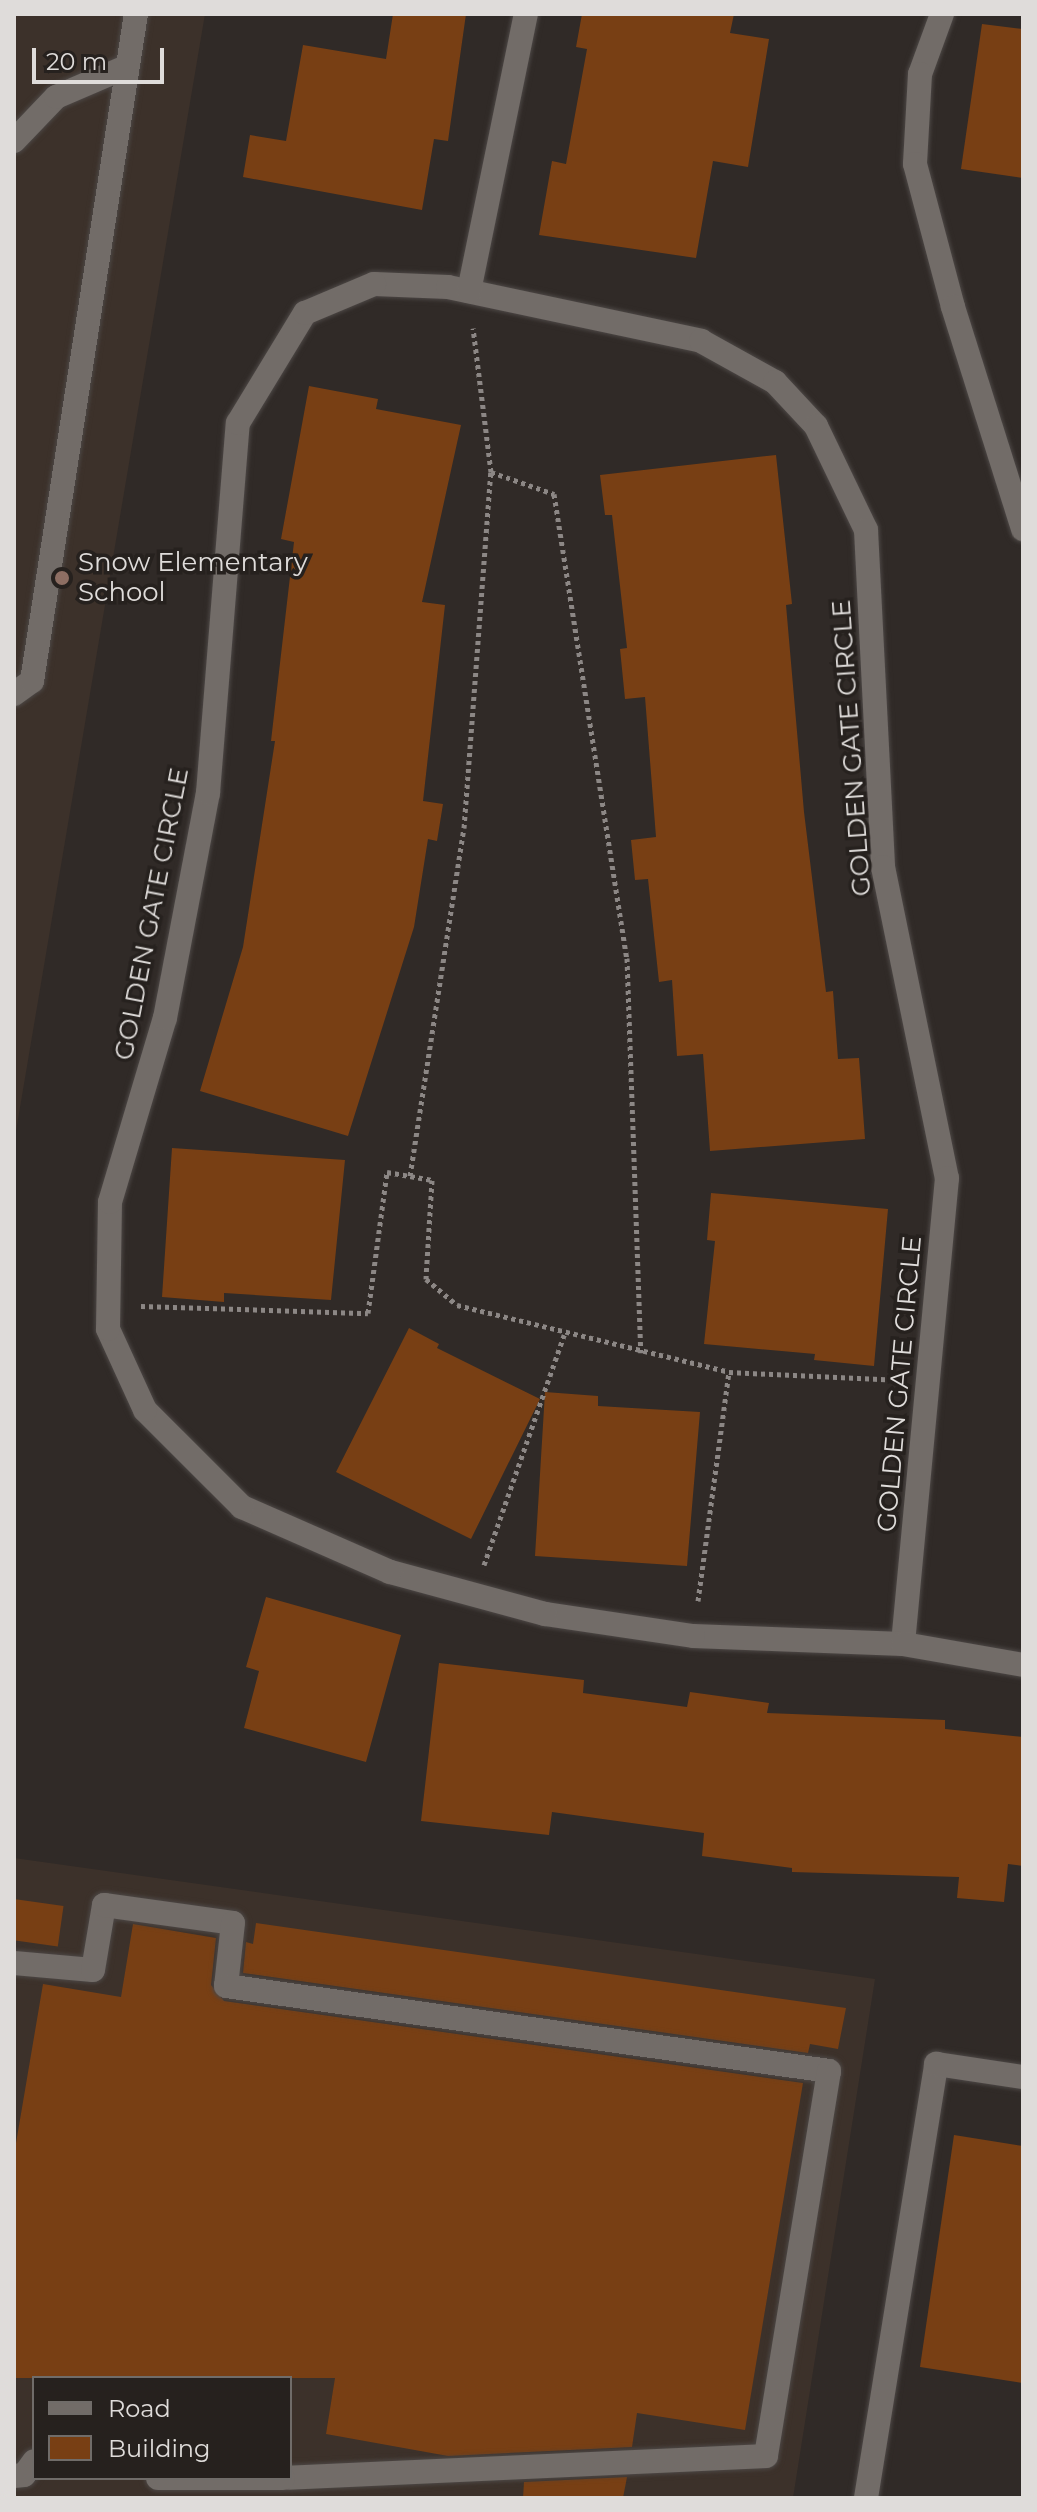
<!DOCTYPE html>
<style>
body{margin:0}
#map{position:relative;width:1037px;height:2512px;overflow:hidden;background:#302a27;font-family:Montserrat,sans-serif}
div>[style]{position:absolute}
.built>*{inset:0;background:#3c312a}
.building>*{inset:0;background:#783f14;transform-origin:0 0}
.path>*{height:5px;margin-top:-2.5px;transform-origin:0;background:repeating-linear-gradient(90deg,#8c8785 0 4px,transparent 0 8px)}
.roads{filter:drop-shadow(0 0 2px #4c4745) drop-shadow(0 0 2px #4c4745)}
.minor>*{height:24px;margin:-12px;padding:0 12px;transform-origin:12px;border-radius:12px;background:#726c68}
.dots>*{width:22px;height:22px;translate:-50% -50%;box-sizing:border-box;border:4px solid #26211e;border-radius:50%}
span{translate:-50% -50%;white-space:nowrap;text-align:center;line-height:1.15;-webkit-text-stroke:7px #26211e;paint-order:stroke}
.poi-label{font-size:26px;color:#dfdcda}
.left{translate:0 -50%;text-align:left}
.street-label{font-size:26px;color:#dfdcda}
.frame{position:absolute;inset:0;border:16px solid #dfdcda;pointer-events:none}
.legend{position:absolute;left:32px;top:2376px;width:260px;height:104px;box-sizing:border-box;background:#26211e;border:2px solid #706c69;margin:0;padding:10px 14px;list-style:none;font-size:24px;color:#dfdcda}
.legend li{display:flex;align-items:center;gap:16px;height:40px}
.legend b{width:40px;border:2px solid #706c69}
.scale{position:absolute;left:32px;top:48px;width:132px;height:36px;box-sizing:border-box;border:4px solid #dfdcda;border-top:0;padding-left:10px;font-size:24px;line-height:28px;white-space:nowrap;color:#dfdcda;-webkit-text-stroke:6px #26211e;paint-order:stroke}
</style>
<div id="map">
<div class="built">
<div style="clip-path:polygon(14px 14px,205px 14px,14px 1143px)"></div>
<div style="clip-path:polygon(evenodd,14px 1858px,875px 1979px,793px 2498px,14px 2498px,14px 1858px,34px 2378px,290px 2378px,290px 2478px,34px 2478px,34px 2378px)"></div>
</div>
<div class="building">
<div style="clip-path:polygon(393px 14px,466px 14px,448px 141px,434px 139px,422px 210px,243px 177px,250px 135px,286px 141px,303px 45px,386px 59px)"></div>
<div style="clip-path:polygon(582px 14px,734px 14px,730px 33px,769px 39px,748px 167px,713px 161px,696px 258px,539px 235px,552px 161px,566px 164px,587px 49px,576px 47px)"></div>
<div style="clip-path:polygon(982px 24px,1023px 29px,1023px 178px,961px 169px)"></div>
<div style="clip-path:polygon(309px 386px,378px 399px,376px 409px,461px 425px,422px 602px,445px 605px,423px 801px,443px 804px,437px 841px,428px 839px,414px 927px,348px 1136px,200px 1091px,243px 947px,275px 741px,271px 741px,294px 542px,281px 539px)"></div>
<div style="clip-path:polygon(776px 455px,792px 604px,786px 605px,804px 812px,826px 992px,833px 991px,838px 1059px,859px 1058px,865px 1139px,710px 1151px,703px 1054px,677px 1056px,672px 980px,659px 982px,648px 879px,635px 880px,631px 840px,656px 837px,645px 697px,625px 699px,620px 649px,627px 648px,612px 515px,605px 515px,600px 475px)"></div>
<div style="clip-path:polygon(172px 1148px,345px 1160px,331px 1300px,224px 1293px,224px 1302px,162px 1297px)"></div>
<div style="clip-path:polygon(711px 1193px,888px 1209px,874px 1366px,814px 1360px,815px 1354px,704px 1344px,715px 1241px,707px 1240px)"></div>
<div style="clip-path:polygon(409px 1328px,439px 1344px,437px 1348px,540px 1399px,471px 1539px,336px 1472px)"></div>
<div style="clip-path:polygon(545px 1392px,598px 1396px,598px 1406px,700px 1412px,687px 1566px,535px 1556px)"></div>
<div style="clip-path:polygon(266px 1597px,401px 1635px,366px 1762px,244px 1728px,259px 1671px,246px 1667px)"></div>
<div style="clip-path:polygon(439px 1663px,584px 1680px,583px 1693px,687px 1707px,690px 1692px,769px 1703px,767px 1713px,945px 1720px,945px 1729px,1023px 1737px,1023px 1866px,1008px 1864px,1004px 1902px,957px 1898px,959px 1877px,792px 1872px,792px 1868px,702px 1856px,704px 1833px,552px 1812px,549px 1835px,421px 1821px)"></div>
<div style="left:14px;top:1899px;width:50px;height:41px;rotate:8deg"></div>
<div style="clip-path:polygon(256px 1923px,846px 2008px,838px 2049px,810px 2044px,808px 2053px,243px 1973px,246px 1942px,253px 1944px)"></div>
<div style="clip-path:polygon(133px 1924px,216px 1938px,211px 1985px,224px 2001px,803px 2083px,745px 2430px,637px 2413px,632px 2447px,448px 2456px,326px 2434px,335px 2378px,14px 2378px,14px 2155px,43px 1984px,121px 1997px)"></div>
<div style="clip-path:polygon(954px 2135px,1023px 2146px,1023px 2383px,920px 2367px)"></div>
<div style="clip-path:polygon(627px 2477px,623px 2498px,523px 2498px,524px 2482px)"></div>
</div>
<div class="path">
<div style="left:491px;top:472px;width:67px;rotate:19.2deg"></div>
<div style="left:554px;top:494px;width:470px;rotate:81.1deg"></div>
<div style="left:627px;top:958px;width:395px;rotate:88deg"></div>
<div style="left:410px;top:1176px;width:352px;rotate:-81.2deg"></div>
<div style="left:464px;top:828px;width:357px;rotate:-85.7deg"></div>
<div style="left:491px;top:472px;width:145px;rotate:-97.1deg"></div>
<div style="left:141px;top:1306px;width:227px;rotate:1.8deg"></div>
<div style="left:368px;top:1313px;width:142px;rotate:-82.3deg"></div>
<div style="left:387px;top:1172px;width:46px;rotate:10.1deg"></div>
<div style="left:432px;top:1180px;width:99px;rotate:93.5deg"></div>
<div style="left:426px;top:1279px;width:40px;rotate:40deg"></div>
<div style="left:457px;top:1305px;width:280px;rotate:13.8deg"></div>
<div style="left:729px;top:1372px;width:167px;rotate:2.7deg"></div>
<div style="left:484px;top:1565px;width:244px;rotate:-70.8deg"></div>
<div style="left:698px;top:1601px;width:231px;rotate:-82.3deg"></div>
</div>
<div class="roads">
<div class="minor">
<div style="left:942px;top:14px;width:64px;rotate:110.1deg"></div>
<div style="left:920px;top:74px;width:90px;rotate:93.2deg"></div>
<div style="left:915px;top:164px;width:148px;rotate:75.1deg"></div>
<div style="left:953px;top:307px;width:233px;rotate:72.5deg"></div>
<div style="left:14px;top:141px;width:61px;rotate:-46.3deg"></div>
<div style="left:56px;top:97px;width:78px;rotate:-23.3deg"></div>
<div style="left:374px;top:284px;width:74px;rotate:2.3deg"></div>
<div style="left:448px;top:287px;width:259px;rotate:12deg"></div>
<div style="left:701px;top:341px;width:85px;rotate:29deg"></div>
<div style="left:775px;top:382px;width:60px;rotate:47deg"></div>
<div style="left:816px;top:426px;width:115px;rotate:64.3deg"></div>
<div style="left:866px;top:530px;width:337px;rotate:87.1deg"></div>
<div style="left:883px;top:867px;width:318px;rotate:78.4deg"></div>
<div style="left:947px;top:1178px;width:468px;rotate:95.4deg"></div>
<div style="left:903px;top:1644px;width:210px;rotate:-177.8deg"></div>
<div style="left:693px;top:1636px;width:150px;rotate:-171.5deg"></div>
<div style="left:545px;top:1614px;width:161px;rotate:-164.8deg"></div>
<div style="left:390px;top:1572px;width:162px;rotate:-156.3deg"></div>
<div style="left:242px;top:1507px;width:137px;rotate:-135deg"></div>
<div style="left:145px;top:1410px;width:89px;rotate:-114.6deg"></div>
<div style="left:108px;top:1329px;width:127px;rotate:-89.1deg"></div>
<div style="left:110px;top:1202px;width:192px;rotate:-73.4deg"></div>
<div style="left:165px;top:1018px;width:229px;rotate:-79.2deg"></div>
<div style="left:208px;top:793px;width:371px;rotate:-85.4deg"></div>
<div style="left:238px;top:423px;width:129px;rotate:-58.7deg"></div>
<div style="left:305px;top:313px;width:75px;rotate:-22.8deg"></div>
<div style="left:469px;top:291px;width:283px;rotate:-78.4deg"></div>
<div style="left:14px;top:694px;width:22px;rotate:-36deg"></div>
<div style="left:32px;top:681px;width:675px;rotate:-81.14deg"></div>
<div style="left:903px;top:1644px;width:122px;rotate:9.9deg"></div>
<div style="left:14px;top:1963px;width:79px;rotate:5.1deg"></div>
<div style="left:93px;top:1970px;width:66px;rotate:-80.4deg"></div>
<div style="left:104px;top:1905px;width:130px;rotate:7.9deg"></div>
<div style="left:233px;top:1923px;width:63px;rotate:96.3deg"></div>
<div style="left:226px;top:1986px;width:609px;rotate:8.02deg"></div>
<div style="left:829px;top:2071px;width:390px;rotate:99.3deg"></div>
<div style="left:766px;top:2456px;width:477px;rotate:177.4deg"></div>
<div style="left:14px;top:2476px;width:10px;rotate:-6deg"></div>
<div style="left:24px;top:2475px;width:17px;rotate:-54deg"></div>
<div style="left:158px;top:2478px;width:125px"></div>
<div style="left:866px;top:2498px;width:440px;rotate:-80.8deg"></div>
<div style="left:936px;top:2064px;width:88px;rotate:8.5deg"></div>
</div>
</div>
<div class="dots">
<div style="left:62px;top:578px;background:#8d6e63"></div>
</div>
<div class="poi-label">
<span class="left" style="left:78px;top:578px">Snow Elementary<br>School</span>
</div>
<div class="street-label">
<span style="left:852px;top:748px;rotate:-94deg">GOLDEN GATE CIRCLE</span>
<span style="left:152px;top:914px;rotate:-79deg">GOLDEN GATE CIRCLE</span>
<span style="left:900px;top:1384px;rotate:-85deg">GOLDEN GATE CIRCLE</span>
</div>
<div class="frame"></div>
<ul class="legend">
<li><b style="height:10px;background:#726c68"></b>Road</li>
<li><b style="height:22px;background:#783f14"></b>Building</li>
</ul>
<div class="scale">20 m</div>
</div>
